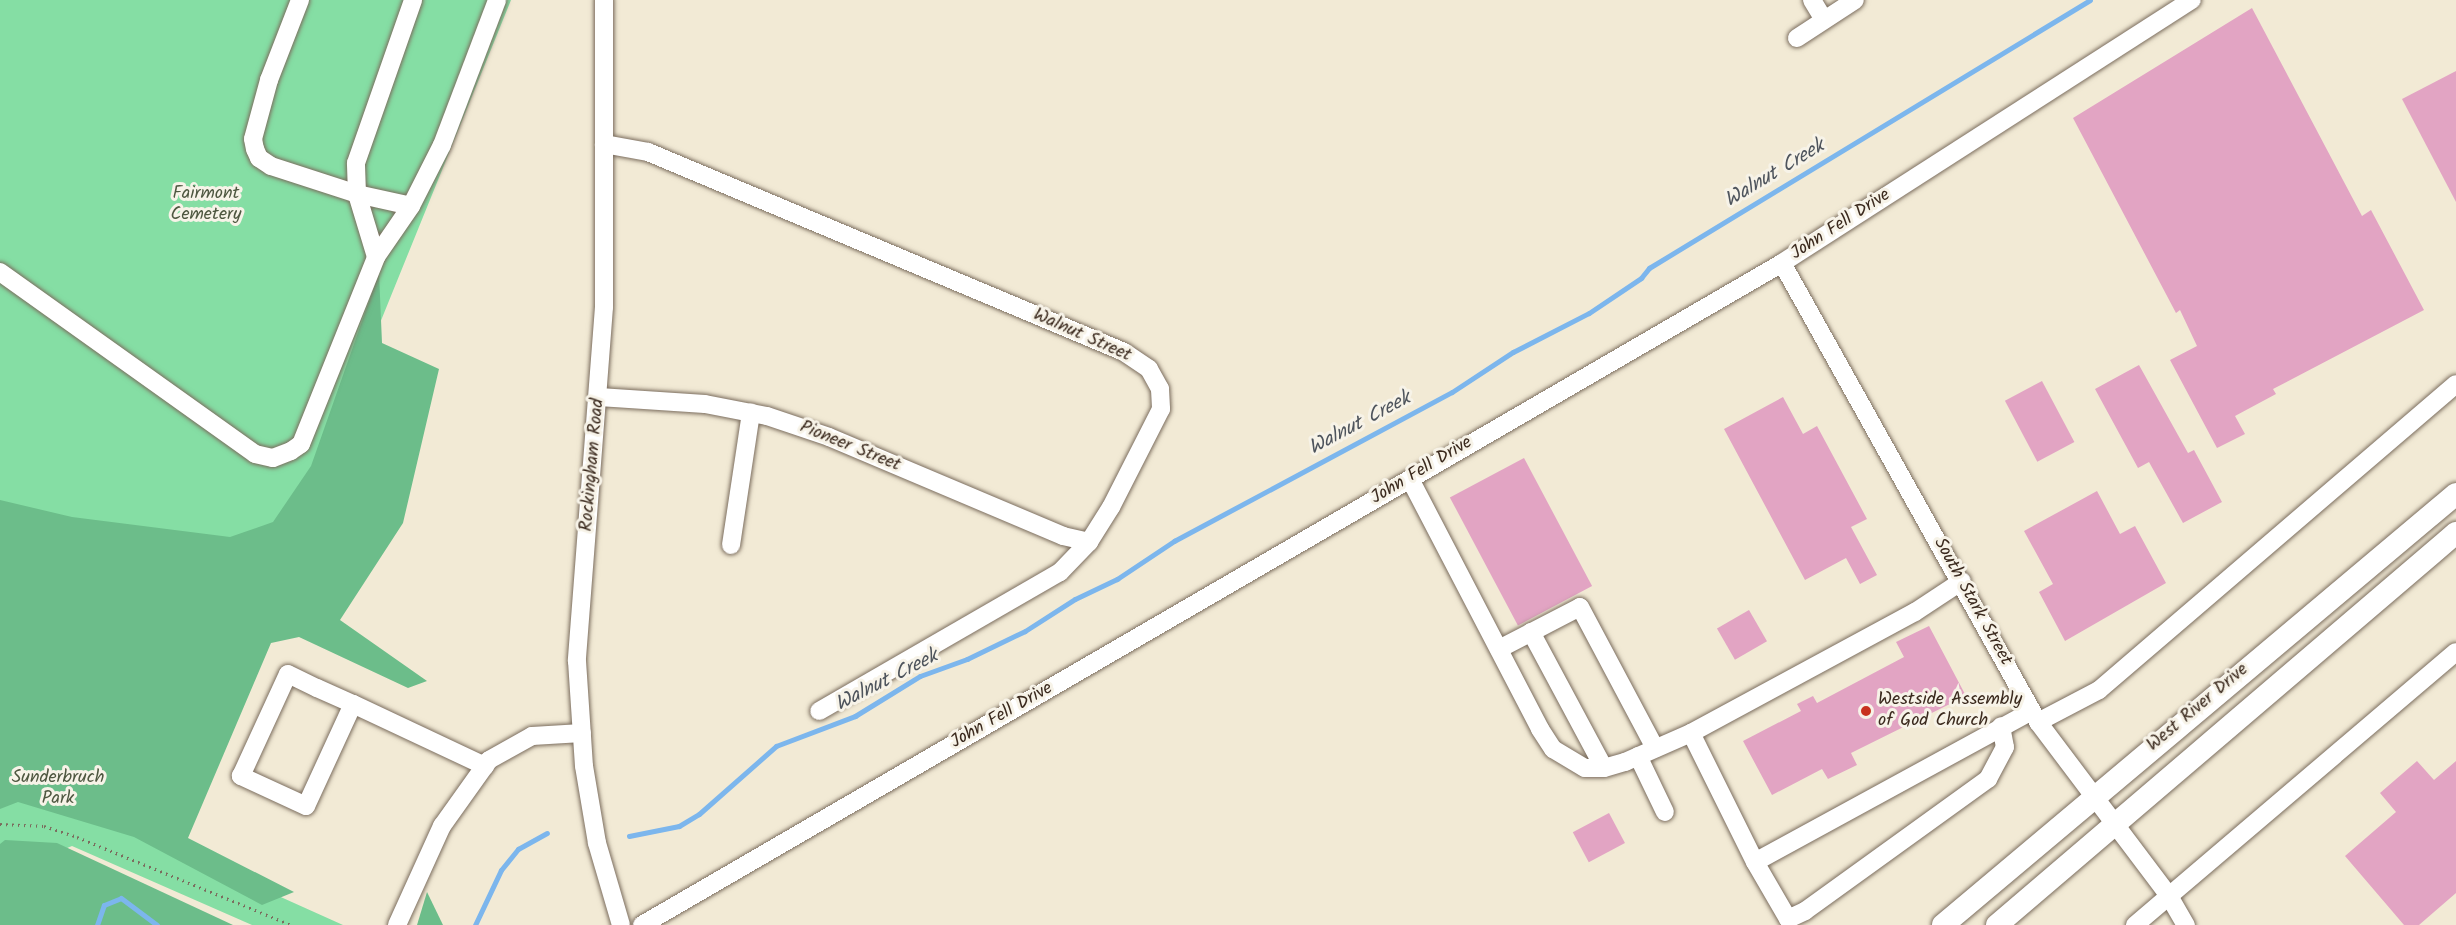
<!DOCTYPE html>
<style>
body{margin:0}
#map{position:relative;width:2456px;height:925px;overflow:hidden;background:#f2ead5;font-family:Kalam,sans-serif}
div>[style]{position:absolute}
.green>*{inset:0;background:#85dea4}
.forest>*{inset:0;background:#6cbd8a}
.stream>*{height:5px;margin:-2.5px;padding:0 2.5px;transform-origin:2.5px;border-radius:2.5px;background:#7cb6ed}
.building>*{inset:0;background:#e2a4c3;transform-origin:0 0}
.path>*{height:3px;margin-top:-1.5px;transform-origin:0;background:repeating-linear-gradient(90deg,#7b6d5e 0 1.5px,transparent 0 6px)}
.roads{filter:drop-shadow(0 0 2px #7b6d5e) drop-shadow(0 0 2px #7b6d5e)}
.minor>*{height:18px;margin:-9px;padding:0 9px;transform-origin:9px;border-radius:9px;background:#fff}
.major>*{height:22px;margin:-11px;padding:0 11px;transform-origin:11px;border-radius:11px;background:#fff}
.dots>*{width:16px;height:16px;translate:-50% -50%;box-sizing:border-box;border:3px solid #f7f3e8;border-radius:50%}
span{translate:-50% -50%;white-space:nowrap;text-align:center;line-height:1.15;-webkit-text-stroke:6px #f7f3e8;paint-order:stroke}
.park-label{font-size:18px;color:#4e5740}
.street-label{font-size:18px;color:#3b2a1e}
.poi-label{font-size:18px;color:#3b2a1e}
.left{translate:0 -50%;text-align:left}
.water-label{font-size:20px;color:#4e545c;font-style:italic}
</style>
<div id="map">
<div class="green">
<div style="clip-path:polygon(0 0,511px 0,191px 789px,163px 844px,343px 925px,252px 925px,72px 846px,0 876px)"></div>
</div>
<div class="forest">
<div style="clip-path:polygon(379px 273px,382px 343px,439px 369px,403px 523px,340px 620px,427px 681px,408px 688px,299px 637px,271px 643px,188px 838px,294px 892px,262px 905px,134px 837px,18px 802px,0 809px,0 500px,72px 517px,230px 537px,273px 522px,311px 466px)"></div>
<div style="clip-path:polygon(5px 840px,57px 843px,233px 925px,0 925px,0 844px)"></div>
<div style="clip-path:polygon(427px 892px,443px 925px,417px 925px)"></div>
</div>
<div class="stream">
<div style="left:629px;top:836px;width:51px;rotate:-11.3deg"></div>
<div style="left:679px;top:826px;width:23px;rotate:-31deg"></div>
<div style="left:699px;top:814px;width:103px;rotate:-41.4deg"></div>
<div style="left:776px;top:746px;width:85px;rotate:-20.8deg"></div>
<div style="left:855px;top:716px;width:76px;rotate:-31.6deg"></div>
<div style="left:920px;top:676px;width:50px;rotate:-19.9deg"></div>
<div style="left:967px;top:659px;width:64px;rotate:-25.8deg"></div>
<div style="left:1025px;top:631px;width:59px;rotate:-32.6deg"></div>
<div style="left:1075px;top:599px;width:47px;rotate:-25.5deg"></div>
<div style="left:1117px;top:579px;width:69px;rotate:-33.7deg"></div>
<div style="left:1174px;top:541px;width:315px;rotate:-28.2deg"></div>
<div style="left:1452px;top:392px;width:73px;rotate:-33.3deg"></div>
<div style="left:1513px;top:352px;width:85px;rotate:-27.2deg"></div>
<div style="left:1589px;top:313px;width:63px;rotate:-33.9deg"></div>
<div style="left:1641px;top:278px;width:13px;rotate:-51deg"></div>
<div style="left:1649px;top:268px;width:516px;rotate:-31.29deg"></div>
<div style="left:97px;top:925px;width:21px;rotate:-71deg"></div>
<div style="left:104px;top:905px;width:18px;rotate:-22deg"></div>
<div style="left:121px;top:898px;width:45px;rotate:36.9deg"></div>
<div style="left:475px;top:925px;width:61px;rotate:-64.7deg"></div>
<div style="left:501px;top:870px;width:27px;rotate:-51deg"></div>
<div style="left:518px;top:849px;width:33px;rotate:-29deg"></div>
</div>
<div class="building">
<div style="clip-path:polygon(2252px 8px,2362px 216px,2371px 210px,2424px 310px,2273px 389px,2276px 394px,2235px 416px,2245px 434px,2217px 448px,2170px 360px,2197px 346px,2180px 310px,2176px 313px,2073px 118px)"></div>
<div style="clip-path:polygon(2456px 71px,2456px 202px,2402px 99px)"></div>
<div style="clip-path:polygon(2139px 365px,2188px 453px,2194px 450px,2222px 502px,2183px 523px,2149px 462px,2138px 468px,2095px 389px)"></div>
<div style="left:2042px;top:381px;width:69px;height:42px;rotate:62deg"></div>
<div style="clip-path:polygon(1783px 397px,1803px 434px,1817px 426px,1867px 519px,1851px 527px,1877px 575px,1860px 584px,1846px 558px,1805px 580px,1724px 429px)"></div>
<div style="left:1524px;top:458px;width:145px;height:84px;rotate:62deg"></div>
<div style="clip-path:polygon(2097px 491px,2120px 534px,2135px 526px,2166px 583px,2065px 641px,2039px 592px,2053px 584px,2024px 531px)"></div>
<div style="left:1749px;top:610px;width:36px;height:37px;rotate:60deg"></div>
<div style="clip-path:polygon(1929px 626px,1966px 696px,1851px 753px,1857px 765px,1828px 779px,1822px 769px,1772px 795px,1743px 741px,1801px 711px,1797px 704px,1813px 696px,1817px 703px,1904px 657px,1896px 642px)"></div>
<div style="clip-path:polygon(2417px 761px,2434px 780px,2456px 761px,2456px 893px,2419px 925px,2404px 925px,2345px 856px,2396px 812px,2380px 793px)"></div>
<div style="left:1609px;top:813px;width:34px;height:41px;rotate:62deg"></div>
</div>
<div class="path">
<div style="left:0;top:824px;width:44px;rotate:2.6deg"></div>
<div style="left:44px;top:826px;width:35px;rotate:18deg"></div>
<div style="left:77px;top:837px;width:232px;rotate:22.3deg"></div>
</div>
<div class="roads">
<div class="minor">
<div style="left:300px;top:0;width:86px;rotate:111.2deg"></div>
<div style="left:269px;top:80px;width:61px;rotate:105.2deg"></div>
<div style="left:253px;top:139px;width:10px;rotate:79deg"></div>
<div style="left:255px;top:149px;width:10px;rotate:66deg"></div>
<div style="left:259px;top:158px;width:14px;rotate:34deg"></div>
<div style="left:271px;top:166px;width:90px;rotate:18deg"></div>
<div style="left:357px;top:194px;width:31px;rotate:-92deg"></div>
<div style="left:356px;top:163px;width:173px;rotate:-70.7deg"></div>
<div style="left:604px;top:0;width:307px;rotate:90deg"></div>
<div style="left:604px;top:307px;width:355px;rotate:94.4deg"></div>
<div style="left:577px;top:661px;width:105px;rotate:86.2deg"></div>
<div style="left:584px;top:766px;width:78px;rotate:80.4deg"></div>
<div style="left:597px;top:843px;width:85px;rotate:73.7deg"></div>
<div style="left:1812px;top:0;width:23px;rotate:59deg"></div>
<div style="left:1797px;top:38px;width:69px;rotate:-33.2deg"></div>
<div style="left:604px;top:144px;width:45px;rotate:10.3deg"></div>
<div style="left:648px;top:152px;width:516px;rotate:22.79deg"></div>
<div style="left:1124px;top:352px;width:30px;rotate:34deg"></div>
<div style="left:1149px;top:369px;width:23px;rotate:61deg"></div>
<div style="left:1160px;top:389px;width:20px;rotate:87deg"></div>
<div style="left:1161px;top:409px;width:110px;rotate:117deg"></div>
<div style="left:1111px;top:507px;width:41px;rotate:122.2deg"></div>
<div style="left:1089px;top:542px;width:42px;rotate:134deg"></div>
<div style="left:1060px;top:572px;width:278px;rotate:150deg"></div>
<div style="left:376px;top:257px;width:66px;rotate:-106.8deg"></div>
<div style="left:357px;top:194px;width:55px;rotate:12.5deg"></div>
<div style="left:1782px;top:263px;width:526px;rotate:60.85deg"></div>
<div style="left:2038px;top:722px;width:218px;rotate:53deg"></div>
<div style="left:2169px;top:896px;width:34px;rotate:60deg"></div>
<div style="left:0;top:272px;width:313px;rotate:35.5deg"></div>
<div style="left:255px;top:454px;width:18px;rotate:13deg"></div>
<div style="left:273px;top:458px;width:19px;rotate:-21deg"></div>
<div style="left:291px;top:451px;width:12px;rotate:-35deg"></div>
<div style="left:301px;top:444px;width:201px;rotate:-68.1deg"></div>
<div style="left:376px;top:257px;width:62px;rotate:-55.5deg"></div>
<div style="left:411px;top:206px;width:68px;rotate:-63.1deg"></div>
<div style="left:442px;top:145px;width:155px;rotate:-69.2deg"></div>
<div style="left:599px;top:397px;width:106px;rotate:3.8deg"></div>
<div style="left:705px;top:404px;width:63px;rotate:11deg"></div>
<div style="left:767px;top:416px;width:65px;rotate:18.7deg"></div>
<div style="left:829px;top:437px;width:254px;rotate:22.9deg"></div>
<div style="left:1063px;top:536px;width:27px;rotate:13deg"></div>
<div style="left:1410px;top:479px;width:282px;rotate:62.5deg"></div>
<div style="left:1540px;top:729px;width:24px;rotate:57deg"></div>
<div style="left:1553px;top:749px;width:37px;rotate:31deg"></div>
<div style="left:1585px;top:768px;width:19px"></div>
<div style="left:1604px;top:768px;width:22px;rotate:-16deg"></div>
<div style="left:1625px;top:762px;width:72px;rotate:-23.7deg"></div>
<div style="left:1691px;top:733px;width:255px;rotate:-28.4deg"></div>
<div style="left:1915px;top:612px;width:56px;rotate:-33.4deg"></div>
<div style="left:731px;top:545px;width:134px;rotate:-81.4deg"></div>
<div style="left:1531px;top:632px;width:154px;rotate:61.8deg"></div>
<div style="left:1499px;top:649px;width:91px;rotate:-27.4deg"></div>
<div style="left:1580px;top:607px;width:160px;rotate:62deg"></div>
<div style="left:353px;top:704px;width:112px;rotate:114.7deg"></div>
<div style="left:306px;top:806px;width:72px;rotate:-155.2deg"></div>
<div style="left:241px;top:776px;width:112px;rotate:-65.3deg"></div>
<div style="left:288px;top:674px;width:32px;rotate:26deg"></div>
<div style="left:317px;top:688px;width:39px;rotate:24deg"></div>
<div style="left:353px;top:704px;width:146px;rotate:25.2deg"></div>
<div style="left:2038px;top:722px;width:69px;rotate:-27.7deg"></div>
<div style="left:2099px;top:690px;width:470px;rotate:-40.6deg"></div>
<div style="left:1691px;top:733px;width:144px;rotate:63.6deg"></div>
<div style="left:1755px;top:862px;width:66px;rotate:59.9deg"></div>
<div style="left:1788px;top:919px;width:19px;rotate:-25deg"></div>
<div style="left:1805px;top:911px;width:226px;rotate:-35.8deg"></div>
<div style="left:1988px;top:779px;width:36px;rotate:-62deg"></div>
<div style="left:2005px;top:747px;width:21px;rotate:-101deg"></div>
<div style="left:1638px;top:756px;width:62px;rotate:64.3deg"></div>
<div style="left:1755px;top:862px;width:315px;rotate:-28.6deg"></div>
<div style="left:397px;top:925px;width:109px;rotate:-65.6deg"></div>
<div style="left:442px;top:826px;width:81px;rotate:-54.5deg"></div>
<div style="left:489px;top:760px;width:49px;rotate:-29.2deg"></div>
<div style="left:532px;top:736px;width:50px;rotate:-3.4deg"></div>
<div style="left:642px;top:925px;width:1318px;rotate:-30.14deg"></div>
<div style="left:1782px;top:263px;width:487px;rotate:-32.7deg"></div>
<div style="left:2135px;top:925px;width:421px;rotate:-40.4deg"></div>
</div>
<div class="major">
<div style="left:1943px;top:925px;width:670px;rotate:-40.04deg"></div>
<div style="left:1997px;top:925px;width:604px;rotate:-40.5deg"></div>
</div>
</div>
<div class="dots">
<div style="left:1866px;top:711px;background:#c8321e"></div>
</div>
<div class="park-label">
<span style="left:206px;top:205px">Fairmont<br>Cemetery</span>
<span style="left:58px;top:789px">Sunderbruch<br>Park</span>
</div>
<div class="street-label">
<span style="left:1841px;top:225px;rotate:-33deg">John Fell Drive</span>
<span style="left:1082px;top:336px;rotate:24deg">Walnut Street</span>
<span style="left:850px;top:447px;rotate:22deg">Pioneer Street</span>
<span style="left:593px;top:465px;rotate:-85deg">Rockingham Road</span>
<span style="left:1422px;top:471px;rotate:-31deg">John Fell Drive</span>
<span style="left:1972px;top:602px;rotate:61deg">South Stark Street</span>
<span style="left:2198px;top:708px;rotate:-40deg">West River Drive</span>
<span style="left:1002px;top:716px;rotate:-30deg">John Fell Drive</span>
</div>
<div class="poi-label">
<span class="left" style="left:1878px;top:711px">Westside Assembly<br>of God Church</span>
</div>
<div class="water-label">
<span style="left:1775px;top:174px;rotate:-31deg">Walnut Creek</span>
<span style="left:1360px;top:424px;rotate:-28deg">Walnut Creek</span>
<span style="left:887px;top:681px;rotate:-27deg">Walnut Creek</span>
</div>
</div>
